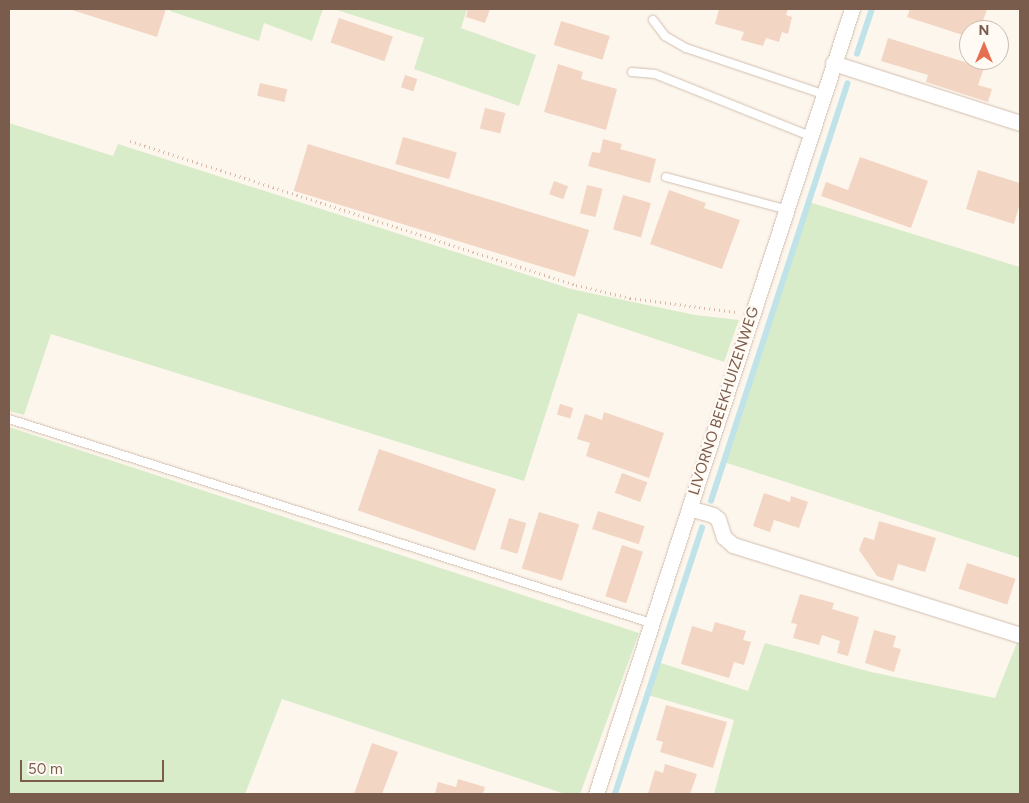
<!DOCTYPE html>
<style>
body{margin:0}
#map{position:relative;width:1029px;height:803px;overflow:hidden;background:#fdf6ec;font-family:Figtree,sans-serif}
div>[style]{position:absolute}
.green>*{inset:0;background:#d8ecc9}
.stream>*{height:5.5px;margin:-2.75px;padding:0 2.75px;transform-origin:2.75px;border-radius:2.75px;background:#bfe3e8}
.building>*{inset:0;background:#f3d5c3;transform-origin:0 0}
.path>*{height:3px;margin-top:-1.5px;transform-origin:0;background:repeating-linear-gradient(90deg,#d9b8a5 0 1px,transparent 0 5px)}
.roads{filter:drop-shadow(0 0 1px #d1beb0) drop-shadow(0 0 1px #d1beb0)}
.service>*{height:8px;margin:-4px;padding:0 4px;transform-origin:4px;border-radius:4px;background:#fff}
.minor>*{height:15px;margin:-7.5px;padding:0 7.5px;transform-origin:7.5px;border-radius:7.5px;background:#fff}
span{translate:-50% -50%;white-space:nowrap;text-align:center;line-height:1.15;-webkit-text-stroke:4.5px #fffaf3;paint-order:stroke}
.street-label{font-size:15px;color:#7a5c4d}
.frame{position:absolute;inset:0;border:10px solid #7a5c4d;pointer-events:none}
.north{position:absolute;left:959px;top:20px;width:50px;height:50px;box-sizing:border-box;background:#fffaf3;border:1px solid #cabbb1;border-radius:50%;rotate:0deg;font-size:14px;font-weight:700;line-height:20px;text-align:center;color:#7a5c4d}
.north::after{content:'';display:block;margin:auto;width:18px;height:22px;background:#e76f51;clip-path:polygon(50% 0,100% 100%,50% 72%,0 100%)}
.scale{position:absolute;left:20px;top:760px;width:144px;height:22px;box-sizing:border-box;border:2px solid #7a5c4d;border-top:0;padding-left:6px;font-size:15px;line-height:18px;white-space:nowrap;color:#7a5c4d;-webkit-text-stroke:4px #fffaf3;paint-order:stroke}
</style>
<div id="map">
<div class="green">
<div style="clip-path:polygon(171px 9px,323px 9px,312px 41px,264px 23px,259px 41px,170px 11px)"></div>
<div style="clip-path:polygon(334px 9px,467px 9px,461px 28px,536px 55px,519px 106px,414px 69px,424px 38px)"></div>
<div style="clip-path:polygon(9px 123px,113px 156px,118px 144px,571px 289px,695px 315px,739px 320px,724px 362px,578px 313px,524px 481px,51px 334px,24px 415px,9px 411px)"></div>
<div style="clip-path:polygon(809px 202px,1020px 267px,1020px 558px,724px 462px)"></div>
<div style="clip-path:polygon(9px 427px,639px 633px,580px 794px,565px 794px,282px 699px,245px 794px,9px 794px)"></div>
<div style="clip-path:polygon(1018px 640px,1020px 641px,1020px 794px,714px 794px,734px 720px,648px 695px,658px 662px,748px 691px,765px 643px,871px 672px,995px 698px)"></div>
</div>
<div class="stream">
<div style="left:857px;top:54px;width:47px;rotate:-71.6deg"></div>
<div style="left:711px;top:501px;width:439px;rotate:-71.9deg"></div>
<div style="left:615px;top:794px;width:280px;rotate:-71.9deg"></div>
</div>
<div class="building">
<div style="clip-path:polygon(69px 9px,166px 9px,157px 37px)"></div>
<div style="clip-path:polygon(468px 9px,490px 9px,485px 23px,466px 17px)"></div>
<div style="clip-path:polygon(719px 9px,788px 9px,786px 15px,792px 17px,788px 34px,782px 32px,779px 42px,766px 38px,763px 46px,741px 40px,744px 32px,715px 24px)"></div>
<div style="clip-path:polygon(910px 9px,987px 9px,980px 30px,969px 30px,969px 37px,907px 17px)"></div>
<div style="left:339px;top:18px;width:57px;height:26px;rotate:19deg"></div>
<div style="left:561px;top:21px;width:51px;height:25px;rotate:17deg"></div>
<div style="clip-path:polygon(888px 38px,984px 68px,978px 85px,992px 89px,988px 102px,926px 82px,928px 75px,881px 61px)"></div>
<div style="clip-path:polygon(558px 64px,583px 72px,581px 79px,617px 89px,606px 130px,544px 112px)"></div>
<div style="left:405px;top:75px;width:13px;height:13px;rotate:18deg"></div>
<div style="left:260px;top:83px;width:28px;height:13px;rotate:13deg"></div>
<div style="left:485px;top:108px;width:21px;height:21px;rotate:14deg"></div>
<div style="left:403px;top:137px;width:56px;height:28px;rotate:16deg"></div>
<div style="clip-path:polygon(603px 139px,622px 144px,620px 149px,656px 159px,650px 183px,588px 166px,592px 152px,600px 153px)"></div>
<div style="left:308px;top:144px;width:294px;height:49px;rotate:17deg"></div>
<div style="clip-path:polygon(860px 157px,928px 181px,911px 228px,821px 196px,826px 182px,848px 190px)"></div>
<div style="clip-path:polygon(978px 170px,1020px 183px,1020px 203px,1014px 224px,966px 209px)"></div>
<div style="left:554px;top:181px;width:15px;height:14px;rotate:20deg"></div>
<div style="left:587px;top:185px;width:16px;height:29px;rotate:14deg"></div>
<div style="clip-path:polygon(669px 190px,706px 203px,704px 208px,740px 220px,722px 269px,650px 244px)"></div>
<div style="left:623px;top:195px;width:29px;height:36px;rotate:16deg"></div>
<div style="left:560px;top:404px;width:14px;height:11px;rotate:17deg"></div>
<div style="clip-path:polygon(604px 412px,664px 433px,649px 478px,586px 456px,590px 443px,577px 439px,585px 414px,602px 420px)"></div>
<div style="left:379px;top:449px;width:124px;height:65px;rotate:19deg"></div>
<div style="left:622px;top:473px;width:27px;height:21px;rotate:20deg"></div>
<div style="clip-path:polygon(764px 493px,790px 502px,791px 496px,808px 502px,799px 528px,774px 520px,770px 532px,753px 526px)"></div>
<div style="left:598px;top:511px;width:49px;height:19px;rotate:18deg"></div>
<div style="left:539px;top:512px;width:42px;height:59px;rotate:17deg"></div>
<div style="left:509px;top:518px;width:18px;height:32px;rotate:16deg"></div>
<div style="clip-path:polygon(879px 521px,936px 538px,925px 572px,898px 564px,893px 581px,877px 576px,859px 550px,864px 537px,874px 540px)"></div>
<div style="left:622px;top:545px;width:22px;height:54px;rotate:18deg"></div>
<div style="left:967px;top:563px;width:51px;height:27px;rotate:18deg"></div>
<div style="clip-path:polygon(800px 594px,834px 603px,832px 609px,859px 617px,848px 656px,837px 653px,840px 641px,822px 635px,819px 645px,793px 638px,797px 624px,791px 623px)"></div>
<div style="clip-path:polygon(715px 622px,746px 631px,743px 640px,751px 642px,744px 665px,734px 662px,729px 678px,681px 664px,692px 626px,712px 632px)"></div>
<div style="clip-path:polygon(874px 630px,896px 636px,893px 647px,901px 649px,894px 672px,865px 663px)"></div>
<div style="clip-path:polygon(666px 705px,727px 722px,713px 768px,660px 752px,663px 742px,656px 740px)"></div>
<div style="clip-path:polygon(372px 743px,398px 752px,382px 794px,354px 794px)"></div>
<div style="clip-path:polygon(665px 764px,697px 774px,690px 794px,648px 794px,655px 770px,663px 773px)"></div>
<div style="clip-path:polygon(458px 779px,485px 787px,483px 794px,435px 794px,438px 782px,456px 787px)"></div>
</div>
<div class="path">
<div style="left:130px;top:141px;width:469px;rotate:17.9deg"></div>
<div style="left:576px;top:285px;width:56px;rotate:13.5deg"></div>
<div style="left:630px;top:298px;width:107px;rotate:7.5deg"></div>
</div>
<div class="roads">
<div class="service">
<div style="left:653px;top:20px;width:20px;rotate:53deg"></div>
<div style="left:665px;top:36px;width:24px;rotate:30deg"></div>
<div style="left:686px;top:48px;width:145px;rotate:18.6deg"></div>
<div style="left:632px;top:72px;width:23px;rotate:5deg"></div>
<div style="left:655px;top:74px;width:167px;rotate:21.8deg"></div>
<div style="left:666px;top:177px;width:123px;rotate:15.1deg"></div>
<div style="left:9px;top:419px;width:674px;rotate:17.63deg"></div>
</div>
<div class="minor">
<div style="left:833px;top:63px;width:196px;rotate:17.8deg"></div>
<div style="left:689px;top:508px;width:25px;rotate:16deg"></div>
<div style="left:713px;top:515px;width:6px;rotate:39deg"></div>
<div style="left:718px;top:519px;width:19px;rotate:72deg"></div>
<div style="left:724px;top:537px;width:12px;rotate:42deg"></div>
<div style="left:733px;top:545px;width:301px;rotate:17.4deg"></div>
<div style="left:596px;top:794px;width:826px;rotate:-71.94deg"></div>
</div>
</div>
<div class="street-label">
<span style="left:724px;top:401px;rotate:-72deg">LIVORNO BEEKHUIZENWEG</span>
</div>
<div class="frame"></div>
<div class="north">N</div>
<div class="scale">50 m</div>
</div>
